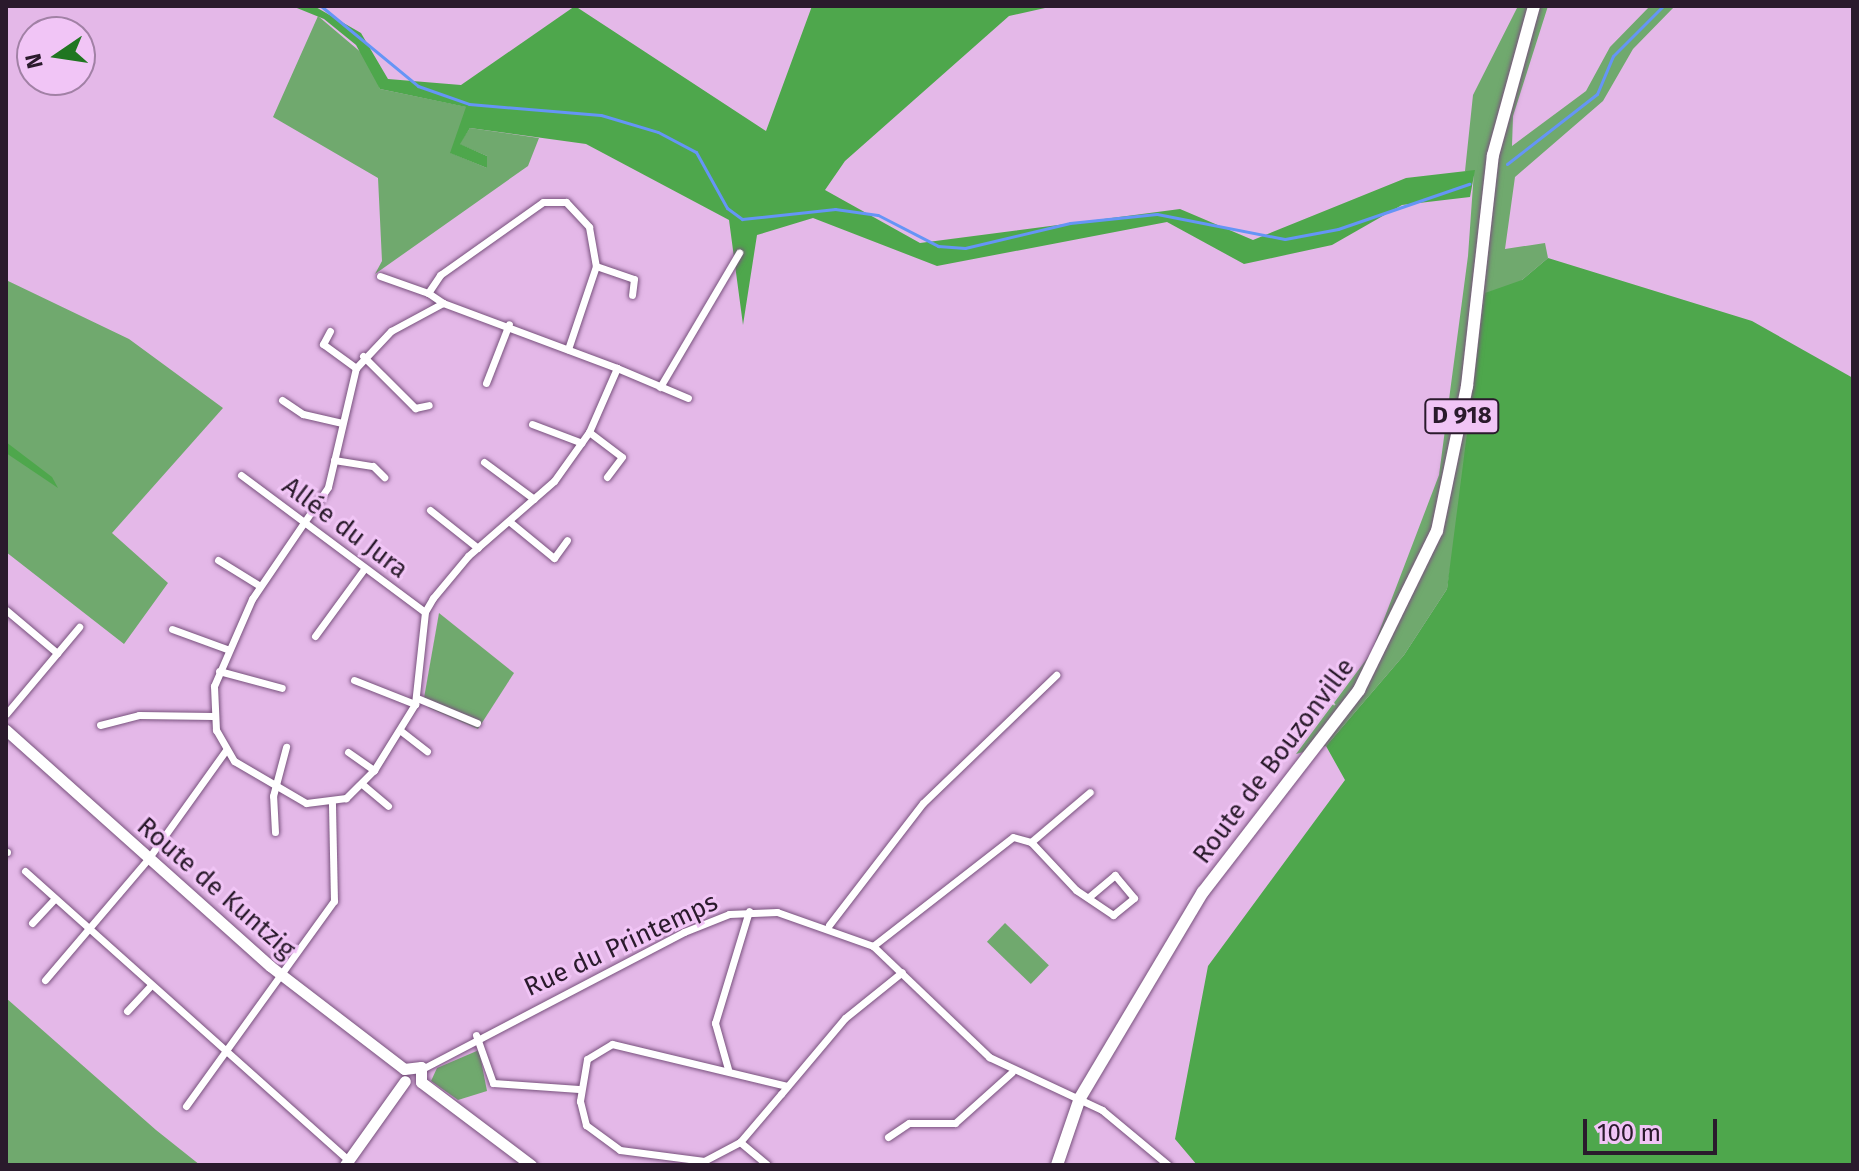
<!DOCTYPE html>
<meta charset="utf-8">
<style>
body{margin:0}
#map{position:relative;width:1859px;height:1171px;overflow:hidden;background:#e4b8e8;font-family:"Fira Sans",sans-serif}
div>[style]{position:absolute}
.green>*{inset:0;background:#70a96e;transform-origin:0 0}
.forest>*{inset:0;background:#4ea74c}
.stream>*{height:3px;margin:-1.5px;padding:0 1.5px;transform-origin:1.5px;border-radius:1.5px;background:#6595f6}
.roads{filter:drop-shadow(0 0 2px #78517d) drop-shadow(0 0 2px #78517d)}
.street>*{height:7px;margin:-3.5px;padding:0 3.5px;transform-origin:3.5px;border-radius:3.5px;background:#fff}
.secondary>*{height:11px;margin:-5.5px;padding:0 5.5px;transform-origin:5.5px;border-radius:5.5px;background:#fff}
.primary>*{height:12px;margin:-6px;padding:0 6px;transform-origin:6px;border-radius:6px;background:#fff}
span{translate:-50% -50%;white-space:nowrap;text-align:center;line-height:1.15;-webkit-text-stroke:6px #f1c5f6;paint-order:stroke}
.shield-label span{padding:2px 6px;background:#f1c5f6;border:2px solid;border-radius:6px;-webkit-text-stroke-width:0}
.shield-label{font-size:24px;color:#2a1a2c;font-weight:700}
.street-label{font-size:26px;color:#2a1a2c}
.frame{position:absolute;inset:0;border:8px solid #2a1a2c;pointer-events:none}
.north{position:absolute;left:16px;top:16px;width:80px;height:80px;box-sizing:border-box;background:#f1c5f6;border:2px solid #a181a5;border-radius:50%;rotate:257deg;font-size:22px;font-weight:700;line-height:32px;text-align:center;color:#2a1a2c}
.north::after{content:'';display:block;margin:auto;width:28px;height:36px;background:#207621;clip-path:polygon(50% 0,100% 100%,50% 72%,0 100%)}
.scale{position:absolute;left:1583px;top:1119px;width:134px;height:36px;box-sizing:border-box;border:4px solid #2a1a2c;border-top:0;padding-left:10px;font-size:24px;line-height:28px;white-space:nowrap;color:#2a1a2c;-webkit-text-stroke:6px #f1c5f6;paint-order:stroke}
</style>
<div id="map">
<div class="green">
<div style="clip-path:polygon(1518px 6px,1548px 6px,1513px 116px,1512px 146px,1586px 91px,1610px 47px,1650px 6px,1675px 6px,1633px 49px,1603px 101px,1515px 177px,1505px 249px,1545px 243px,1548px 258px,1522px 280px,1460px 508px,1447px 589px,1404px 655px,1326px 746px,1296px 754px,1371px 653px,1439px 475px,1468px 256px,1474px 171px,1465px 171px,1473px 95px)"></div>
<div style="clip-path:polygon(318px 16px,370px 60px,380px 89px,467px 107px,451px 153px,487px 168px,487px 156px,459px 144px,470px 128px,539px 138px,528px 166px,375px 274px,382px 261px,378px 178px,273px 117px)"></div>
<div style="clip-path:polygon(6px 280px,129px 339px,223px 408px,112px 533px,168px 583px,124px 644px,6px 552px)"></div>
<div style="clip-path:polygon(439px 613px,514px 673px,478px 729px,429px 708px,424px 698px)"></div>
<div style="left:1005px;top:923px;width:61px;height:26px;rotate:44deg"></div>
<div style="clip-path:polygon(6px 998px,156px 1130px,200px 1165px,6px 1165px)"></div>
<div style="clip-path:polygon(479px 1050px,487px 1091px,458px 1100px,431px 1081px,437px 1068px)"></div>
</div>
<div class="forest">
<div style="clip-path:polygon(292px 6px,314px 6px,361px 33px,388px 79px,461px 85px,575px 6px,766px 131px,812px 6px,1054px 6px,1009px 16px,845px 161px,825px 190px,920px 243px,1180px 209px,1253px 240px,1406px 178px,1475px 170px,1470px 197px,1402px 205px,1332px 245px,1244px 264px,1167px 222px,937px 266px,813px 218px,757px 235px,743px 325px,729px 220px,586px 144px,470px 128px,460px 144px,487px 156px,487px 168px,450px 153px,466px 107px,380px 89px,356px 45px,324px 19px)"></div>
<div style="clip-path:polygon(1548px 258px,1752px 321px,1853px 378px,1853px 1165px,1197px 1165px,1175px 1139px,1208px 966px,1345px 780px,1326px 746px,1404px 655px,1447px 589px,1485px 293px,1522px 280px)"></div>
<div style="clip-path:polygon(6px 442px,52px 477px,58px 488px,6px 453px)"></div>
</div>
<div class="stream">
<div style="left:321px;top:6px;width:126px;rotate:39.5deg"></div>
<div style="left:418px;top:86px;width:54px;rotate:19.4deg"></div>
<div style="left:469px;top:104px;width:132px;rotate:4.8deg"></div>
<div style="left:601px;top:115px;width:59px;rotate:16.6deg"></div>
<div style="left:658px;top:132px;width:43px;rotate:27.8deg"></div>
<div style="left:696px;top:152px;width:64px;rotate:61deg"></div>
<div style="left:727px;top:208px;width:19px;rotate:36deg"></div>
<div style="left:742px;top:219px;width:94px;rotate:-6.1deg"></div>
<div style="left:835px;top:209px;width:43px;rotate:7.9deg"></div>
<div style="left:878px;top:215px;width:68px;rotate:27.3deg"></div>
<div style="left:938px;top:246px;width:27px;rotate:4deg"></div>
<div style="left:965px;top:248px;width:108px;rotate:-13.4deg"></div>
<div style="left:1070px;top:223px;width:87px;rotate:-5.9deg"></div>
<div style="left:1157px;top:214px;width:130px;rotate:11.1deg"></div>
<div style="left:1285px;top:239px;width:54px;rotate:-10.7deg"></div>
<div style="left:1338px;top:229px;width:139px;rotate:-19deg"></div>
<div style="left:1507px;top:164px;width:114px;rotate:-37.9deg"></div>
<div style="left:1597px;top:94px;width:41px;rotate:-67.2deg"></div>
<div style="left:1613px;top:56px;width:71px;rotate:-45deg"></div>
</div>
<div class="roads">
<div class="street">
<div style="left:596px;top:266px;width:40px;rotate:18.9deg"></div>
<div style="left:634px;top:279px;width:16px;rotate:97deg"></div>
<div style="left:380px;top:276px;width:51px;rotate:19.5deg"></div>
<div style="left:443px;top:303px;width:186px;rotate:20.5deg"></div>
<div style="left:617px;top:368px;width:70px;rotate:113.6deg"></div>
<div style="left:589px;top:432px;width:60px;rotate:125.5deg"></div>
<div style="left:554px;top:481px;width:114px;rotate:138.9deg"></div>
<div style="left:468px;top:556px;width:55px;rotate:129.8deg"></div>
<div style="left:433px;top:598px;width:16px;rotate:120deg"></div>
<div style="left:425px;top:612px;width:93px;rotate:96.2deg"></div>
<div style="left:415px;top:704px;width:78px;rotate:121.8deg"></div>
<div style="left:374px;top:770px;width:40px;rotate:135deg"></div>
<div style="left:346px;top:798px;width:40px;rotate:172.9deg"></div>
<div style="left:306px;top:803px;width:83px;rotate:-149.7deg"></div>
<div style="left:234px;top:761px;width:36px;rotate:-120deg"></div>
<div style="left:216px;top:730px;width:44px;rotate:-92.6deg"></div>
<div style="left:214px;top:686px;width:95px;rotate:-66.4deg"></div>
<div style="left:252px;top:599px;width:135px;rotate:-55.8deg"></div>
<div style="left:328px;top:487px;width:122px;rotate:-76.8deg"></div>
<div style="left:356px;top:368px;width:51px;rotate:-46.6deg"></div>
<div style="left:391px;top:331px;width:59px;rotate:-28.3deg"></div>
<div style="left:443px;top:303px;width:18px;rotate:-146deg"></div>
<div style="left:428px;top:293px;width:22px;rotate:-56deg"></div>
<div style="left:440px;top:275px;width:126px;rotate:-35.3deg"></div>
<div style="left:543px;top:202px;width:23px"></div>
<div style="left:566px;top:202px;width:34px;rotate:47deg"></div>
<div style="left:589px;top:227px;width:40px;rotate:80deg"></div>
<div style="left:596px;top:266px;width:88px;rotate:108.6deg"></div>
<div style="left:330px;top:331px;width:15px;rotate:118deg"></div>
<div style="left:323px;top:344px;width:41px;rotate:36deg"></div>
<div style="left:363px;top:356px;width:74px;rotate:45deg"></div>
<div style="left:415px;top:408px;width:14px;rotate:-12deg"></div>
<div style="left:617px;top:368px;width:77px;rotate:22.9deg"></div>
<div style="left:486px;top:383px;width:63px;rotate:-68.7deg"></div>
<div style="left:660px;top:387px;width:156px;rotate:-59.5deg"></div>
<div style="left:282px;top:400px;width:25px;rotate:34deg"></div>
<div style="left:303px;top:414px;width:39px;rotate:13deg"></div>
<div style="left:532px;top:424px;width:53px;rotate:20.8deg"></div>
<div style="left:589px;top:432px;width:41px;rotate:37.1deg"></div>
<div style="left:622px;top:457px;width:25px;rotate:127deg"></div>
<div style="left:334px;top:460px;width:39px;rotate:9deg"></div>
<div style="left:373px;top:466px;width:16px;rotate:45deg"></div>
<div style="left:484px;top:462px;width:62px;rotate:36.5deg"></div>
<div style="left:241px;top:475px;width:229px;rotate:36.7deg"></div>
<div style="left:430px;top:510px;width:61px;rotate:38.4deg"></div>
<div style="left:510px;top:522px;width:57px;rotate:39.3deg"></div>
<div style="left:554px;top:558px;width:22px;rotate:-54deg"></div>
<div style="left:218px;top:560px;width:49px;rotate:31.8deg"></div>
<div style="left:6px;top:610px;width:67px;rotate:40.1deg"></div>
<div style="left:172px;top:629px;width:59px;rotate:20deg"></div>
<div style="left:315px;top:636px;width:83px;rotate:-53.8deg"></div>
<div style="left:219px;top:671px;width:65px;rotate:15.1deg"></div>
<div style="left:354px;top:680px;width:66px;rotate:21.5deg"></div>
<div style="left:417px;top:698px;width:65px;rotate:22.6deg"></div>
<div style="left:6px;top:714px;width:114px;rotate:-50deg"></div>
<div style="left:100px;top:725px;width:40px;rotate:-14.4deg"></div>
<div style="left:139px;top:715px;width:74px;rotate:0.8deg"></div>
<div style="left:401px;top:731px;width:33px;rotate:38deg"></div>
<div style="left:348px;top:752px;width:32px;rotate:35deg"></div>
<div style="left:362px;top:784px;width:34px;rotate:40deg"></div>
<div style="left:275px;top:832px;width:36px;rotate:-93deg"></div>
<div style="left:273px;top:796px;width:51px;rotate:-75.1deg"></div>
<div style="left:1031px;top:842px;width:77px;rotate:-40.3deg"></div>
<div style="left:6px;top:852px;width:1px"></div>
<div style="left:25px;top:871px;width:433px;rotate:41.8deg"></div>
<div style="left:32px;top:923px;width:33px;rotate:-47deg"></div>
<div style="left:829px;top:925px;width:154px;rotate:-52.4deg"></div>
<div style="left:923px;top:803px;width:185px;rotate:-43.9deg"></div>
<div style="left:873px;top:946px;width:177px;rotate:-37.9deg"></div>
<div style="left:1013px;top:837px;width:19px;rotate:16deg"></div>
<div style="left:1031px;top:842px;width:66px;rotate:46.8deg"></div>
<div style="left:1076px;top:890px;width:45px;rotate:34deg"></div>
<div style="left:1113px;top:915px;width:27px;rotate:-39deg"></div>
<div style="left:1134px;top:898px;width:30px;rotate:-130deg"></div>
<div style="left:1115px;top:875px;width:33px;rotate:140deg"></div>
<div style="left:45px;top:980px;width:159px;rotate:-49.6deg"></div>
<div style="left:148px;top:859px;width:134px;rotate:-54.4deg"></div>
<div style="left:127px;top:1011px;width:35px;rotate:-47deg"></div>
<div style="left:476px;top:1035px;width:51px;rotate:70.5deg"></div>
<div style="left:493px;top:1083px;width:86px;rotate:4deg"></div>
<div style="left:422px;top:1069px;width:296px;rotate:-27.6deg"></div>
<div style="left:684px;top:932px;width:48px;rotate:-21.8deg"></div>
<div style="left:729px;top:914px;width:48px;rotate:-2.4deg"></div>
<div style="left:777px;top:912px;width:102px;rotate:19.5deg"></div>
<div style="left:873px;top:946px;width:161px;rotate:43.7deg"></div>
<div style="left:989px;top:1057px;width:125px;rotate:25.1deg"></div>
<div style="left:1102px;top:1110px;width:86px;rotate:39.8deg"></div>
<div style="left:728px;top:1069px;width:48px;rotate:-105.8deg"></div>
<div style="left:715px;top:1023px;width:117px;rotate:-73.1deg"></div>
<div style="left:787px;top:1086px;width:180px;rotate:-166.5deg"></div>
<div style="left:612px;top:1044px;width:29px;rotate:149deg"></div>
<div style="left:587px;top:1059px;width:43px;rotate:99.5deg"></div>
<div style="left:580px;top:1101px;width:25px;rotate:76deg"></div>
<div style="left:586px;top:1125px;width:42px;rotate:36.3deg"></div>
<div style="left:620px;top:1150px;width:85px;rotate:7.5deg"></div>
<div style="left:704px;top:1161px;width:41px;rotate:-27.8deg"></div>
<div style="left:740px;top:1142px;width:63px;rotate:-49.5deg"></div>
<div style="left:781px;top:1094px;width:99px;rotate:-49.9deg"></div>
<div style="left:845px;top:1018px;width:73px;rotate:-38.9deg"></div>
<div style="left:186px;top:1106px;width:253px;rotate:-54.2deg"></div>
<div style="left:334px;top:901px;width:98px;rotate:-91.2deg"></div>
<div style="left:888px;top:1137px;width:25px;rotate:-34deg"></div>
<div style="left:909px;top:1123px;width:46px"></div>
<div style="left:955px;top:1123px;width:76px;rotate:-41.8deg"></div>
<div style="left:740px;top:1142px;width:35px;rotate:40deg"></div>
</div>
<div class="secondary">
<div style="left:6px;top:730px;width:354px;rotate:41.8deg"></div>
<div style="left:270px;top:966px;width:169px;rotate:37.5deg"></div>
<div style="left:404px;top:1069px;width:17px;rotate:-7deg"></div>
<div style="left:421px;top:1067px;width:15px;rotate:90deg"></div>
<div style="left:421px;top:1082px;width:138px;rotate:37deg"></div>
<div style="left:345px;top:1165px;width:103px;rotate:-54.5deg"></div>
</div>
<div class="primary">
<div style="left:1057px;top:1165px;width:71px;rotate:-71.1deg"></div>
<div style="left:1080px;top:1098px;width:240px;rotate:-59.2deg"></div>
<div style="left:1203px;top:892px;width:255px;rotate:-52.3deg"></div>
<div style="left:1359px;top:690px;width:177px;rotate:-63.9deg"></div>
<div style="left:1437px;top:531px;width:148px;rotate:-78.3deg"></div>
<div style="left:1467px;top:386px;width:232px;rotate:-83.6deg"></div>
<div style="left:1493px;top:155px;width:155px;rotate:-74.6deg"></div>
</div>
</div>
<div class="shield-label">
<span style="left:1462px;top:416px">D 918</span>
</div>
<div class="street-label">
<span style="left:345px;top:528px;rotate:37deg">Allée du Jura</span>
<span style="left:1274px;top:761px;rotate:-53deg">Route de Bouzonville</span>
<span style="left:216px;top:888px;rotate:41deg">Route de Kuntzig</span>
<span style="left:621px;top:945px;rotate:-25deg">Rue du Printemps</span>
</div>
<div class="frame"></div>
<div class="north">N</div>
<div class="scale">100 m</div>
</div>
